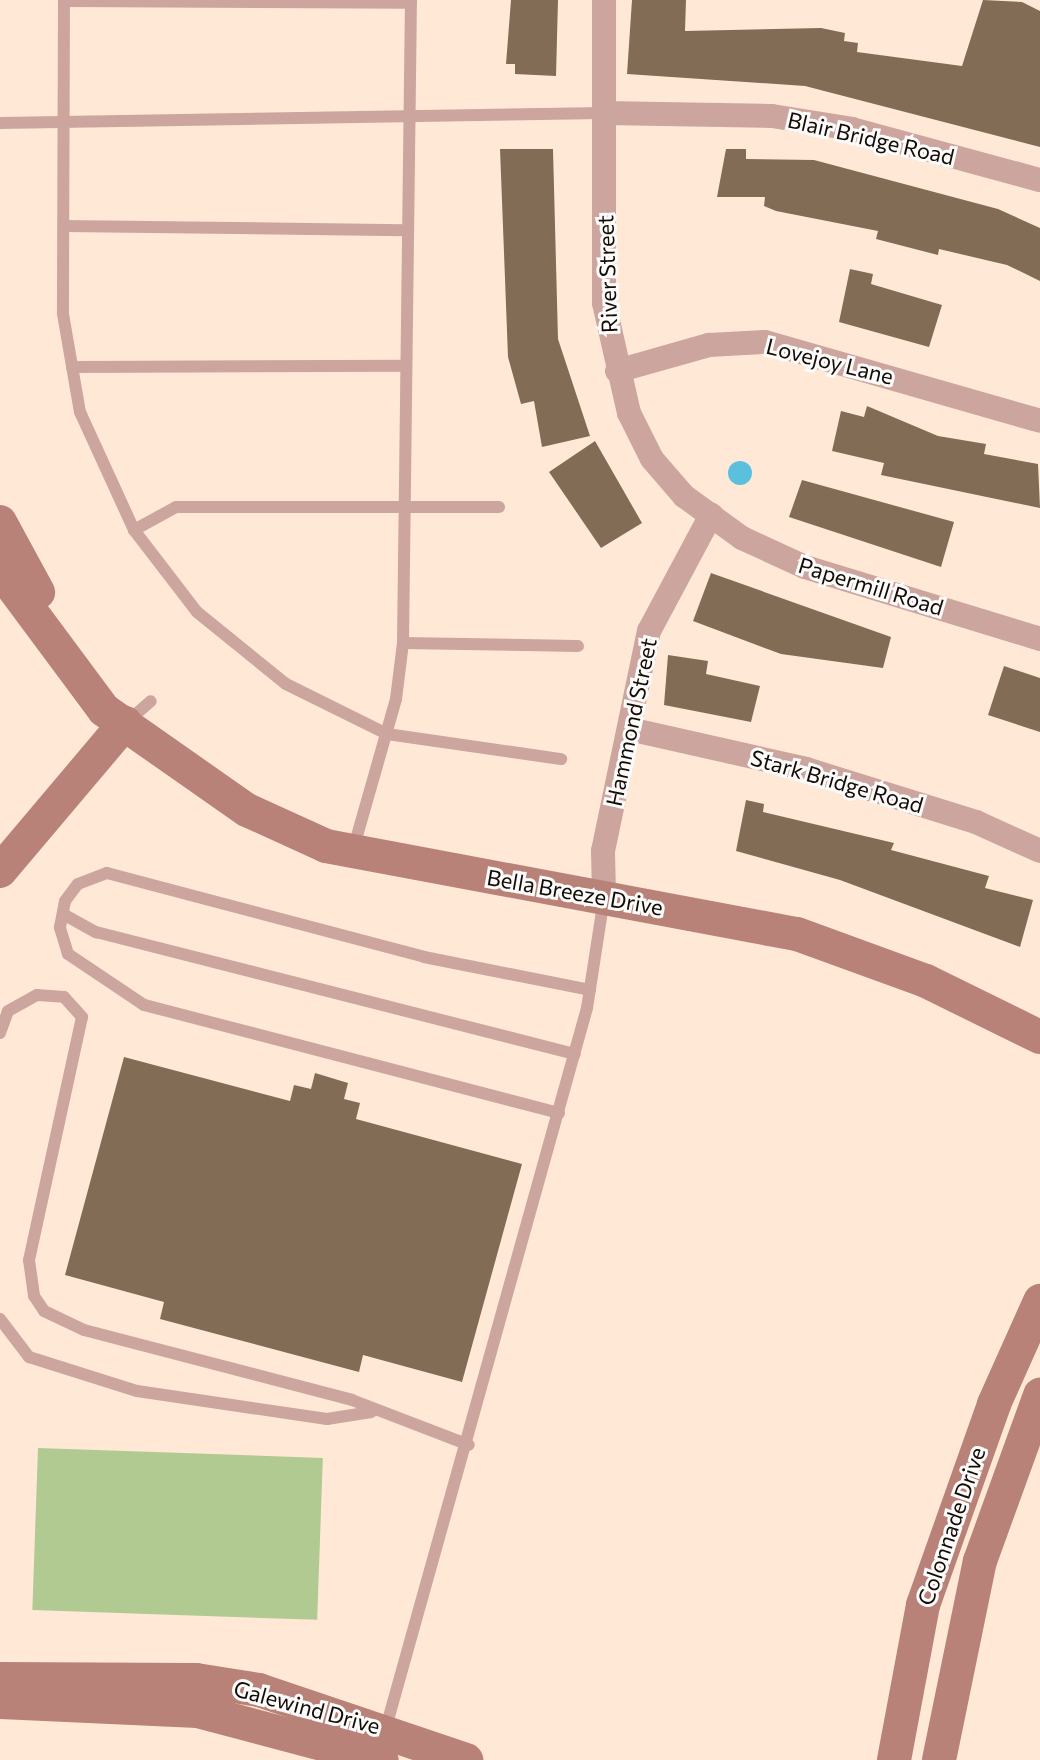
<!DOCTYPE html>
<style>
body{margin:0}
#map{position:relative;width:1040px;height:1760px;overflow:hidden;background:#ffe9d6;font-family:Commissioner,sans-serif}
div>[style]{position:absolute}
.green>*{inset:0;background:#b1ca92;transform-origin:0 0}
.water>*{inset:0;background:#5bc0de}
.round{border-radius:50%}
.building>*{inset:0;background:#836c56}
.lane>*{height:12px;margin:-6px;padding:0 6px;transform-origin:6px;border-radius:6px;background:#cca69e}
.street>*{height:24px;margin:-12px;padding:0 12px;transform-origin:12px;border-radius:12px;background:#cca69e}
.secondary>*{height:34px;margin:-17px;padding:0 17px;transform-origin:17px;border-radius:17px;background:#b98278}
span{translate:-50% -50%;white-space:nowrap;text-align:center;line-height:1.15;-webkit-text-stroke:6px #fbfbfb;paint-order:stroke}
.street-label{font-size:22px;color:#130b04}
</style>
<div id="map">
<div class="green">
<div style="left:38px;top:1448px;width:285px;height:162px;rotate:2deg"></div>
</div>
<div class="water">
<div class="round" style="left:728px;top:461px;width:24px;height:24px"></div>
</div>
<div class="building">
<div style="clip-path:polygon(511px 0,558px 0,556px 76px,515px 74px,515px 64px,506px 64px)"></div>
<div style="clip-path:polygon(632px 0,686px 0,685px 31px,821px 28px,845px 33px,844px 41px,858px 43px,857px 52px,962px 66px,983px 0,1022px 2px,1040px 11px,1040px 147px,805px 86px,627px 74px)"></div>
<div style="clip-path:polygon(500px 149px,553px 149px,558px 339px,590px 436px,542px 447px,534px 401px,521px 404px,508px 357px)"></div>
<div style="clip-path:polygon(726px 149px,746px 149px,746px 159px,814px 160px,998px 209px,1040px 228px,1040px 281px,1007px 265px,939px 249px,938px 255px,876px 239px,878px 231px,776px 211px,764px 206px,765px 197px,717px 197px)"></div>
<div style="clip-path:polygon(850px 269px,873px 274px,871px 284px,942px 305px,929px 347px,839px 322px)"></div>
<div style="clip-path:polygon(867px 406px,938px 436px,986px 444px,984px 454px,1038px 464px,1040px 508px,881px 475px,884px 463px,832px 451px,841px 411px,864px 417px)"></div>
<div style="clip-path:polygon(595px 441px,642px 523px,601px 548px,549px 472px)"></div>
<div style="clip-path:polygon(802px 480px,954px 522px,941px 567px,789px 517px)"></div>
<div style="clip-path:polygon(711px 573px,891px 637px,883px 668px,781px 654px,693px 621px)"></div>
<div style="clip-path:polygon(668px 655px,708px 661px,706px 674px,760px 686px,751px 722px,664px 705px)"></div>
<div style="clip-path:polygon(1004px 666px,1040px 678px,1040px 732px,988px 715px)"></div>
<div style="clip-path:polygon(746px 800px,764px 804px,763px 812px,894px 843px,891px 850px,989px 876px,985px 888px,1033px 900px,1020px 947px,840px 880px,736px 851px)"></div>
<div style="clip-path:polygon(124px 1057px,290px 1101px,294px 1085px,311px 1089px,315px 1073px,348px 1083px,344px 1099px,360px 1103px,356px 1119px,522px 1164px,462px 1382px,363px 1355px,359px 1372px,160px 1319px,164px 1302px,65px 1275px)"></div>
</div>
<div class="lane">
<div style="left:64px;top:0;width:314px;rotate:90.2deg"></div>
<div style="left:63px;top:314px;width:99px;rotate:80.2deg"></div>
<div style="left:80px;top:412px;width:130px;rotate:65.4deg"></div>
<div style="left:134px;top:530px;width:103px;rotate:52.5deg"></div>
<div style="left:197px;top:612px;width:114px;rotate:39deg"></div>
<div style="left:286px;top:684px;width:113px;rotate:26.3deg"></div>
<div style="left:387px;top:734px;width:176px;rotate:8.2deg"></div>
<div style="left:64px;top:1px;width:347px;rotate:0.3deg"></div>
<div style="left:0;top:123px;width:604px;rotate:-0.95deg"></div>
<div style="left:64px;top:226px;width:341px;rotate:0.7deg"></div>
<div style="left:72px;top:367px;width:333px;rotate:-0.2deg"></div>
<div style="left:134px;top:530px;width:48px;rotate:-28.7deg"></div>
<div style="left:176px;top:507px;width:323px"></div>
<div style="left:403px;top:643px;width:175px;rotate:1deg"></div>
<div style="left:128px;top:721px;width:30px;rotate:-41deg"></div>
<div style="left:353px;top:850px;width:157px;rotate:-74.1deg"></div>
<div style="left:396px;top:699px;width:56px;rotate:-82.9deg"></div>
<div style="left:403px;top:643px;width:643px;rotate:-89.29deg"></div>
<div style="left:63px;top:914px;width:38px;rotate:29deg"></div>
<div style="left:96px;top:932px;width:494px;rotate:14.3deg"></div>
<div style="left:0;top:1033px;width:23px;rotate:-70deg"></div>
<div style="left:8px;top:1011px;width:33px;rotate:-29deg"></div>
<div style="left:37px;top:995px;width:27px;rotate:4deg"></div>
<div style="left:64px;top:997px;width:27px;rotate:48deg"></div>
<div style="left:82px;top:1017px;width:249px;rotate:102.3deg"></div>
<div style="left:29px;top:1260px;width:36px;rotate:82deg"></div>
<div style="left:34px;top:1296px;width:18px;rotate:56deg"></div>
<div style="left:44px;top:1311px;width:44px;rotate:25.4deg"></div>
<div style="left:84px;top:1330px;width:277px;rotate:14.6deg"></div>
<div style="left:352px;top:1400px;width:125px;rotate:21deg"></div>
<div style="left:559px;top:1113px;width:429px;rotate:-165.4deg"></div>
<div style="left:144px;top:1005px;width:92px;rotate:-146.1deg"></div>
<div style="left:68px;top:954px;width:28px;rotate:-107deg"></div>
<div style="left:60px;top:927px;width:26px;rotate:-79deg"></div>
<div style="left:65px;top:901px;width:21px;rotate:-53deg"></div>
<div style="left:78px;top:884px;width:31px;rotate:-21deg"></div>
<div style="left:107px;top:873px;width:328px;rotate:14.8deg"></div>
<div style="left:424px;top:957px;width:169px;rotate:11.2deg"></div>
<div style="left:0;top:1319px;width:48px;rotate:52.7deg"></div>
<div style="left:29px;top:1357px;width:113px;rotate:17.5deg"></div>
<div style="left:137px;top:1391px;width:192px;rotate:8.4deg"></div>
<div style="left:327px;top:1419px;width:45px;rotate:-9deg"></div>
<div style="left:385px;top:1731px;width:751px;rotate:-74.39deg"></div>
<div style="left:587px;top:1008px;width:111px;rotate:-81.2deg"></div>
</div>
<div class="street">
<div style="left:604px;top:0;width:303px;rotate:90deg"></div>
<div style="left:604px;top:303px;width:113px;rotate:77.2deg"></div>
<div style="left:629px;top:413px;width:51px;rotate:63.4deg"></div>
<div style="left:652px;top:459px;width:49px;rotate:49.1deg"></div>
<div style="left:684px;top:496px;width:72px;rotate:35.9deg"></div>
<div style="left:742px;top:538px;width:69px;rotate:24.7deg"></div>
<div style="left:805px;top:567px;width:246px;rotate:17deg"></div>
<div style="left:604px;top:113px;width:168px;rotate:1deg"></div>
<div style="left:772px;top:116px;width:81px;rotate:9.2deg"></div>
<div style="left:852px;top:129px;width:195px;rotate:15.2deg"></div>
<div style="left:617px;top:371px;width:96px;rotate:-15.8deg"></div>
<div style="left:709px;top:345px;width:56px;rotate:-3.1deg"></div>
<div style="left:765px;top:342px;width:286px;rotate:16deg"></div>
<div style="left:629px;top:729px;width:181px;rotate:12.7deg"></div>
<div style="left:806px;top:769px;width:178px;rotate:17.3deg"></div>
<div style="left:976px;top:822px;width:70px;rotate:24.4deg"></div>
<div style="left:604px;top:895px;width:44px;rotate:-91.3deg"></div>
<div style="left:603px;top:851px;width:225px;rotate:-78.2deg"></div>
<div style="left:649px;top:631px;width:132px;rotate:-61.9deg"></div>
</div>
<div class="secondary">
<div style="left:0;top:522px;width:80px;rotate:61.5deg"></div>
<div style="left:0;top:570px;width:174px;rotate:53.4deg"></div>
<div style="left:104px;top:710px;width:174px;rotate:35deg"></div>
<div style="left:247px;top:810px;width:87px;rotate:24.5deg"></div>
<div style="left:326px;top:846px;width:479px;rotate:10.6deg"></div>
<div style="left:797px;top:934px;width:137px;rotate:20deg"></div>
<div style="left:926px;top:981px;width:127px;rotate:26.2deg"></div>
<div style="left:0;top:871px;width:194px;rotate:-49.8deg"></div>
<div style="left:0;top:1679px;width:196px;rotate:0.3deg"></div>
<div style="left:196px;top:1680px;width:64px;rotate:9deg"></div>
<div style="left:259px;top:1690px;width:219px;rotate:18.7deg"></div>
<div style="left:0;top:1702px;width:198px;rotate:2.6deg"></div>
<div style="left:198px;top:1711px;width:190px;rotate:14.9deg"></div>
<div style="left:894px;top:1760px;width:158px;rotate:-79.4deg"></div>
<div style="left:923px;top:1605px;width:213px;rotate:-70.5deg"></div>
<div style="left:994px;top:1404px;width:113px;rotate:-65.9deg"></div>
<div style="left:939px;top:1760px;width:203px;rotate:-78.4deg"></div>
<div style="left:980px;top:1561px;width:177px;rotate:-70.1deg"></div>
</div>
<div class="street-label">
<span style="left:871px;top:138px;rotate:13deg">Blair Bridge Road</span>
<span style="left:607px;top:274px;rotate:-92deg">River Street</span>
<span style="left:830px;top:361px;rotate:14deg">Lovejoy Lane</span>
<span style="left:871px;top:586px;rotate:17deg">Papermill Road</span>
<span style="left:631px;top:722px;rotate:-78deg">Hammond Street</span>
<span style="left:837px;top:781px;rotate:16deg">Stark Bridge Road</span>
<span style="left:575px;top:892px;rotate:10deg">Bella Breeze Drive</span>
<span style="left:951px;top:1526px;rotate:-71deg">Colonnade Drive</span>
<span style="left:307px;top:1707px;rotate:15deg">Galewind Drive</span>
</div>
</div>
